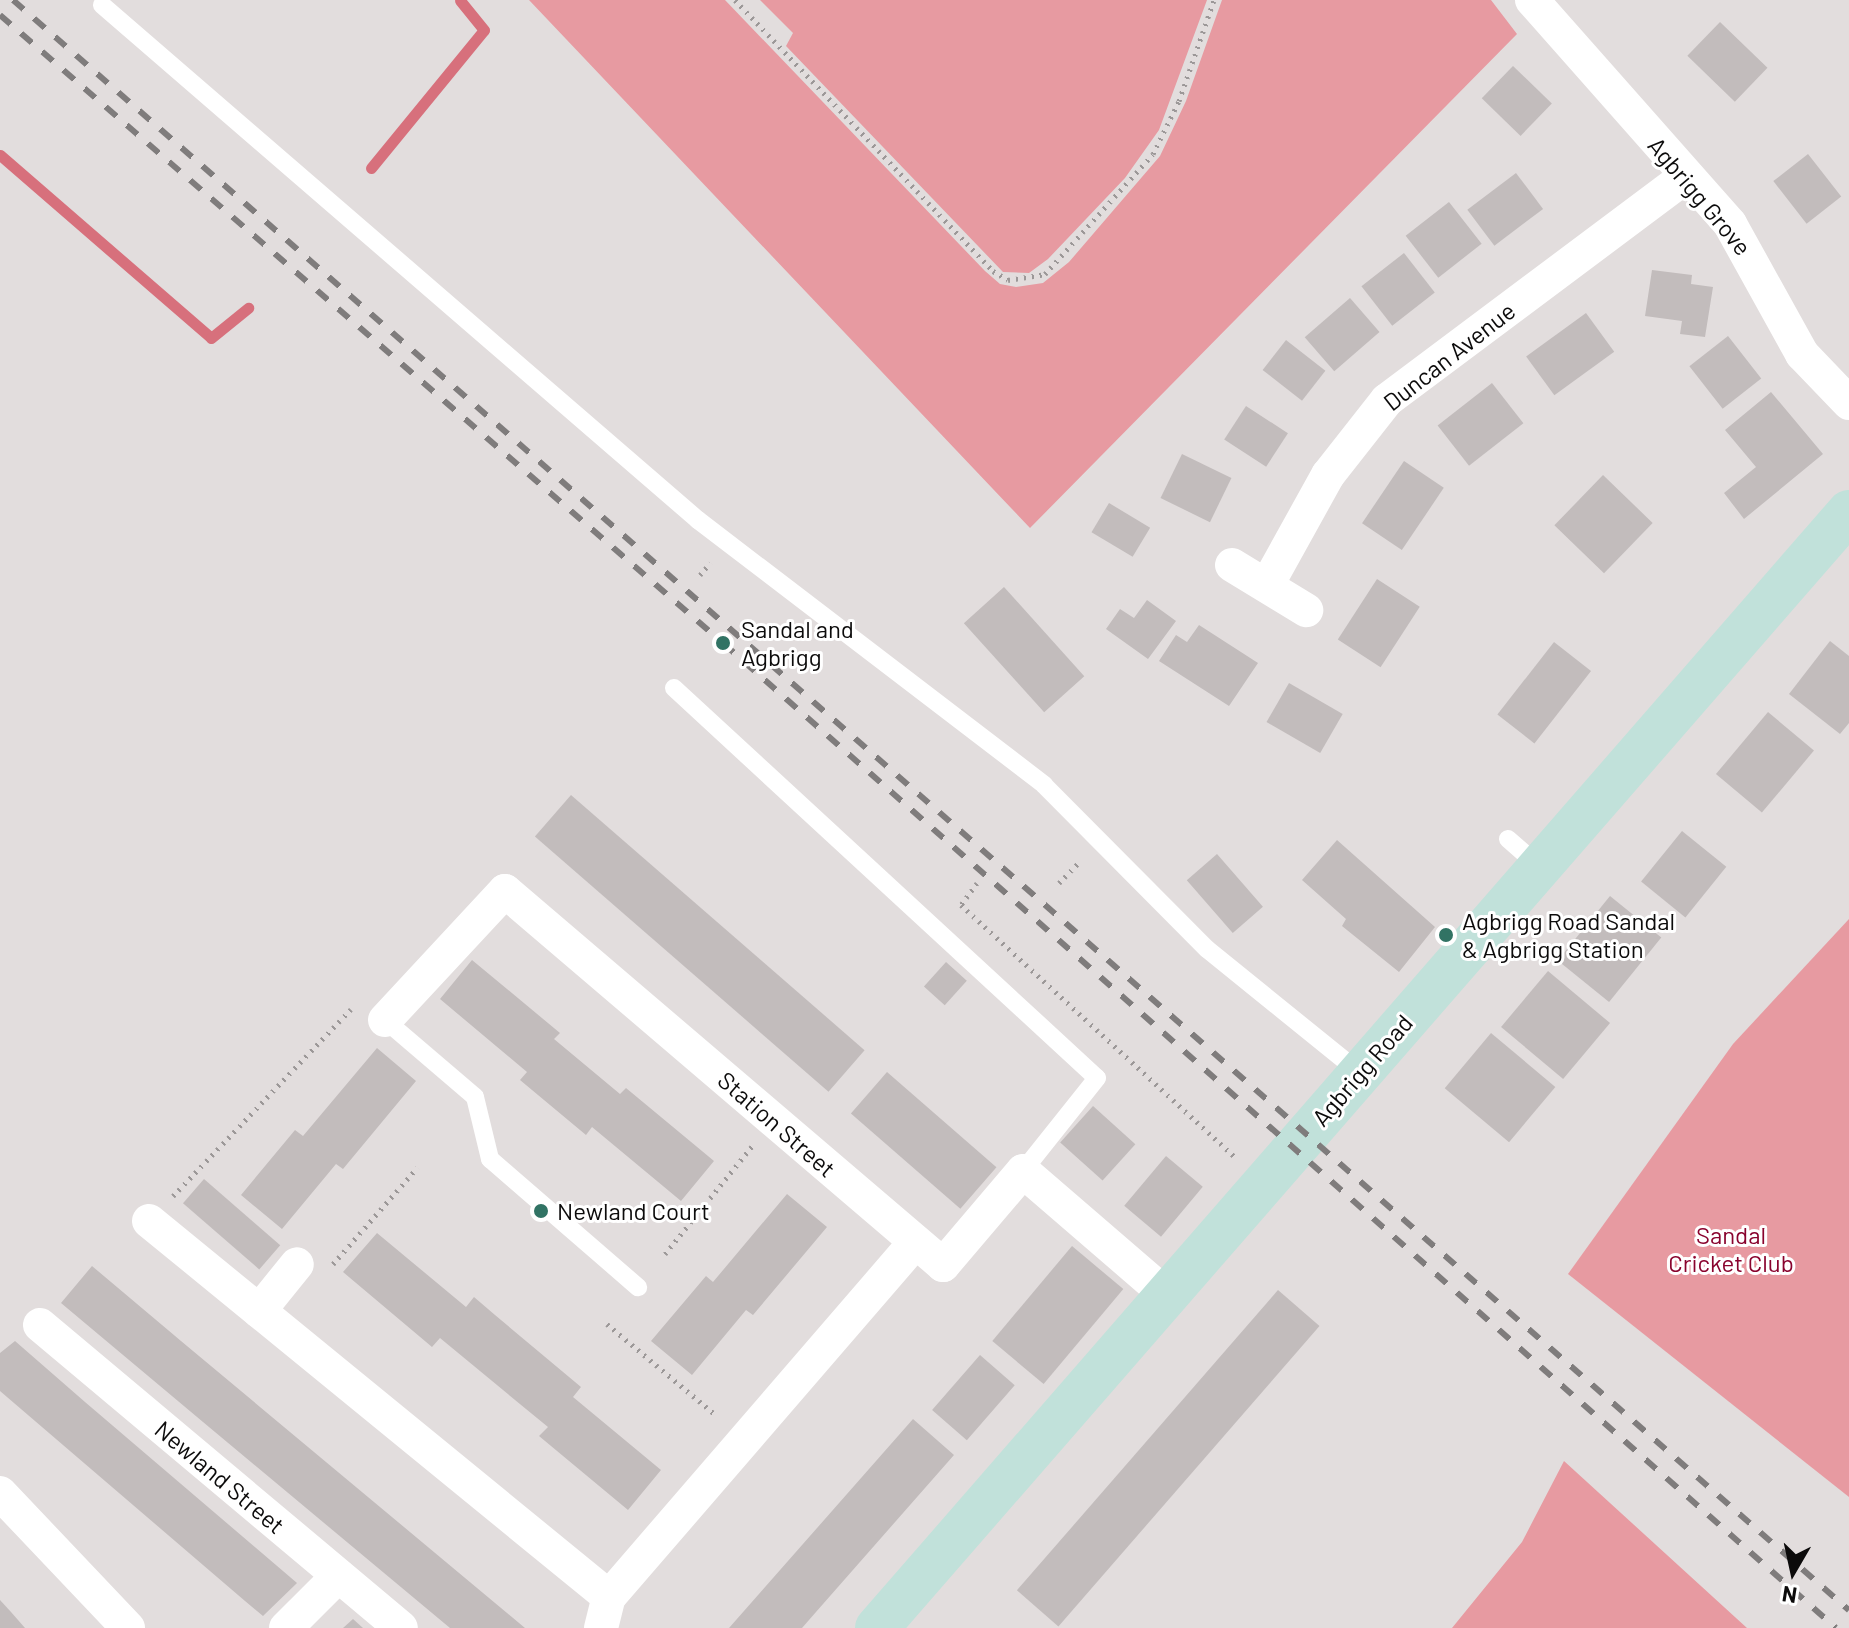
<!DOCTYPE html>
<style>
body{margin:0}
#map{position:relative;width:1849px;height:1628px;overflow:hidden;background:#e2dddd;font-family:Barlow,sans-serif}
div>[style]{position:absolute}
.green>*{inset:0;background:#e79aa1}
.stream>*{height:11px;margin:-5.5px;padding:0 5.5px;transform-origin:5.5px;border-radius:5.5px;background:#d7707c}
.building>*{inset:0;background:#c2bcbc;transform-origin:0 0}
.path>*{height:5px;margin-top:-2.5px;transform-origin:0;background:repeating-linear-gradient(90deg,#9c9898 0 2px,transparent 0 8px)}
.service>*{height:18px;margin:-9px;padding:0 9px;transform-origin:9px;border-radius:9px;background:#fff}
.minor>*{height:34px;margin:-17px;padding:0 17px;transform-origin:17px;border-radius:17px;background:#fff}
.secondary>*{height:44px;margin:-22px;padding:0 22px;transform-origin:22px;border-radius:22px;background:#c1e1da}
.rail>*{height:6px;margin-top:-3px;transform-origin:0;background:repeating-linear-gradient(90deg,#7f7c7c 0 14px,transparent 0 28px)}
.dots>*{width:22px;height:22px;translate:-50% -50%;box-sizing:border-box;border:4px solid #fff;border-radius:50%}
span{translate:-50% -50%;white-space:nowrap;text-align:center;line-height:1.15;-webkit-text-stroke:6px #fff;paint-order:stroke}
.street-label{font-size:24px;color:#0c0b0b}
.poi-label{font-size:24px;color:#0c0b0b}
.left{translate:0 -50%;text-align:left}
.park-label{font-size:24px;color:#89032e}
.north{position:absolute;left:1753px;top:1532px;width:80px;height:80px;-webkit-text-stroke:6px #fff;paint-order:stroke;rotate:189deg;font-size:22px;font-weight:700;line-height:32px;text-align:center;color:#0c0b0b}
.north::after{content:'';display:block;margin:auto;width:28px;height:36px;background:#0c0b0b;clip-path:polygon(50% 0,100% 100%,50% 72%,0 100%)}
</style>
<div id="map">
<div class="green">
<div style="clip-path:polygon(529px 0,725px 0,985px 271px,1000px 284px,1016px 287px,1043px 283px,1069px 262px,1160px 156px,1186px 101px,1222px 0,1491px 0,1517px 34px,1030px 528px)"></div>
<div style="clip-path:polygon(760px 0,1207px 0,1159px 130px,1125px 178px,1048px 259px,1029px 273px,1003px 272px,786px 46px,793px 33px)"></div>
<div style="clip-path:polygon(1849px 919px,1849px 1497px,1568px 1274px,1733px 1044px)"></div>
<div style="clip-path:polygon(1564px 1461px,1747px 1628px,1452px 1628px,1522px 1542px)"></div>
</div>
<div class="stream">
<div style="left:0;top:155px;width:279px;rotate:40.9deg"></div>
<div style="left:211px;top:338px;width:48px;rotate:-39deg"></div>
<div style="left:371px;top:168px;width:178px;rotate:-50.7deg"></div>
<div style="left:484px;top:30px;width:38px;rotate:-129deg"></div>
</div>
<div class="building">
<div style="left:1720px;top:22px;width:66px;height:47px;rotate:44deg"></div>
<div style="left:1513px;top:66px;width:54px;height:45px;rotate:44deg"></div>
<div style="left:1808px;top:154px;width:54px;height:44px;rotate:52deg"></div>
<div style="left:1516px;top:173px;width:45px;height:61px;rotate:53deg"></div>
<div style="left:1449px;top:202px;width:53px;height:55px;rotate:52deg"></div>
<div style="left:1404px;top:253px;width:50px;height:54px;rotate:52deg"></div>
<div style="clip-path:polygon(1652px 270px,1692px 275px,1691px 284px,1713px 287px,1705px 337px,1680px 334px,1682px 321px,1645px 316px)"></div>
<div style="left:1350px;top:298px;width:45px;height:60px;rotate:49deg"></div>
<div style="left:1586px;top:313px;width:48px;height:74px;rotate:54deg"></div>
<div style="left:1728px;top:336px;width:54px;height:49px;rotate:52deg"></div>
<div style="left:1286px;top:340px;width:50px;height:38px;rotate:38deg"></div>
<div style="left:1492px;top:383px;width:51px;height:69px;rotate:52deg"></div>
<div style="clip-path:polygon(1771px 392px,1823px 454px,1744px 519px,1724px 493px,1756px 467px,1725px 430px)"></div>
<div style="left:1246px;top:406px;width:50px;height:40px;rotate:33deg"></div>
<div style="left:1182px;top:454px;width:55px;height:49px;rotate:26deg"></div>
<div style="left:1404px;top:461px;width:48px;height:75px;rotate:34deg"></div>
<div style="left:1603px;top:475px;width:69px;height:70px;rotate:44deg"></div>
<div style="left:1109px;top:503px;width:48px;height:34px;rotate:31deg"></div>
<div style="left:1377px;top:579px;width:51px;height:72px;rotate:33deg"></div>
<div style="left:1004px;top:587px;width:120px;height:54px;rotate:48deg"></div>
<div style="clip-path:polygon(1147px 600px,1176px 621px,1148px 659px,1106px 629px,1120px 609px,1134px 618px)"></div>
<div style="clip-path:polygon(1199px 625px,1258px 663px,1229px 706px,1159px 661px,1176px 635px,1187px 642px)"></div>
<div style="clip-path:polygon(1830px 641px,1849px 656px,1849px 723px,1840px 734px,1789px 694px)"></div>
<div style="left:1554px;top:642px;width:47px;height:92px;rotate:38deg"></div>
<div style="left:1289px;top:683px;width:62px;height:45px;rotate:30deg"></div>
<div style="left:1768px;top:712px;width:60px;height:81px;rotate:40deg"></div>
<div style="left:571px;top:795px;width:389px;height:55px;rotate:41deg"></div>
<div style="left:1682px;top:831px;width:57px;height:65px;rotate:39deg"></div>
<div style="clip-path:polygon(1337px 840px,1435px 927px,1399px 972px,1342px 926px,1346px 919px,1302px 880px)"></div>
<div style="left:1217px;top:854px;width:70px;height:40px;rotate:49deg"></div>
<div style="left:1610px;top:896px;width:66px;height:83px;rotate:39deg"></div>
<div style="clip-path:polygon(472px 960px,560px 1033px,554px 1039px,620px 1094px,626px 1088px,714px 1161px,681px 1201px,592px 1127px,586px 1135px,520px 1080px,527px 1072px,440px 999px)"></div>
<div style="left:946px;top:962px;width:28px;height:33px;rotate:42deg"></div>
<div style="left:1548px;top:971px;width:81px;height:73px;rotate:40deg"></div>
<div style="left:1491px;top:1033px;width:84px;height:72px;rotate:40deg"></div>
<div style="clip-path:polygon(377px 1048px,416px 1081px,343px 1169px,336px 1164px,282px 1229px,241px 1195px,295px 1130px,303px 1136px)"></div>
<div style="left:887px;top:1072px;width:145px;height:55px;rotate:41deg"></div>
<div style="left:1093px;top:1106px;width:57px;height:49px;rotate:42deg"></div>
<div style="left:1166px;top:1156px;width:48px;height:65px;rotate:40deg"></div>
<div style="left:204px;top:1179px;width:101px;height:32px;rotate:41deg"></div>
<div style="clip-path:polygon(787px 1194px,827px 1227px,753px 1315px,746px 1310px,692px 1375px,651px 1341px,706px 1276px,713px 1282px)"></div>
<div style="clip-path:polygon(377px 1233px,466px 1307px,474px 1297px,495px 1315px,581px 1387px,573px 1397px,661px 1470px,628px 1510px,539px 1436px,548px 1427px,526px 1409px,440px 1338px,432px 1347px,343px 1272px)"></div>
<div style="left:1072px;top:1246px;width:67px;height:124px;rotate:40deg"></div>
<div style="clip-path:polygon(92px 1266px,181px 1341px,525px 1628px,450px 1628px,203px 1422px,61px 1303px)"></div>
<div style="left:1278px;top:1290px;width:55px;height:398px;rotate:41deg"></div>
<div style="clip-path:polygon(15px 1341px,85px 1402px,297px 1583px,263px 1616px,245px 1601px,0 1391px,0 1353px)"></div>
<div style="left:980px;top:1355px;width:46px;height:73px;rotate:41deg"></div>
<div style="clip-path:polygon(913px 1419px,954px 1455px,816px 1612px,802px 1628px,729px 1628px)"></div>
<div style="clip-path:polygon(0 1600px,11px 1612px,25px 1628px,0 1628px)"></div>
<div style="clip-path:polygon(353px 1619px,363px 1628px,343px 1628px)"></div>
</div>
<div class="path">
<div style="left:735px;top:0;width:374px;rotate:46.4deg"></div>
<div style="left:993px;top:271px;width:17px;rotate:31deg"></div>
<div style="left:1008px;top:280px;width:37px;rotate:-9deg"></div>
<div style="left:1045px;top:274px;width:161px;rotate:-48deg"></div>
<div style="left:1153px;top:154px;width:59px;rotate:-63.9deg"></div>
<div style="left:1179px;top:101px;width:107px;rotate:-70.9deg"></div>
<div style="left:700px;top:575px;width:16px;rotate:-50deg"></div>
<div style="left:977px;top:883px;width:27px;rotate:126deg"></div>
<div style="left:961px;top:905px;width:372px;rotate:42.6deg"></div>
<div style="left:1059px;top:883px;width:30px;rotate:-46deg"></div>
<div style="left:173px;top:1196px;width:258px;rotate:-46.4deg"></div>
<div style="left:665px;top:1254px;width:139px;rotate:-51.1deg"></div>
<div style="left:333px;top:1264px;width:128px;rotate:-48.8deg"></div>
<div style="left:607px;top:1324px;width:143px;rotate:39.9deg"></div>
</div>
<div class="service">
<div style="left:102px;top:5px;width:788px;rotate:40.83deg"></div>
<div style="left:698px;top:520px;width:436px;rotate:37.4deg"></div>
<div style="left:1044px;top:785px;width:231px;rotate:45.2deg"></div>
<div style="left:1207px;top:949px;width:196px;rotate:39deg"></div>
<div style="left:674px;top:688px;width:575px;rotate:42.68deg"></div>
<div style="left:1097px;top:1078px;width:119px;rotate:128.5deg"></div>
<div style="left:1508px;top:839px;width:41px;rotate:41.1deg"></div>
<div style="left:385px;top:1020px;width:118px;rotate:40.5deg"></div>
<div style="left:475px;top:1097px;width:64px;rotate:76.4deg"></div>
<div style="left:490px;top:1159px;width:196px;rotate:40.9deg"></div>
</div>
<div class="minor">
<div style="left:1532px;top:0;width:299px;rotate:48.5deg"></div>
<div style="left:1730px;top:224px;width:149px;rotate:61deg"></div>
<div style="left:1802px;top:354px;width:68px;rotate:46.2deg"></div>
<div style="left:1232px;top:565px;width:87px;rotate:31.3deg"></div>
<div style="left:1267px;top:585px;width:126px;rotate:-61deg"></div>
<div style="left:1328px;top:475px;width:95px;rotate:-51.8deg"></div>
<div style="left:1387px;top:400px;width:372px;rotate:-36.8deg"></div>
<div style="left:385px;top:1020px;width:176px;rotate:-47.1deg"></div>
<div style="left:505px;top:891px;width:576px;rotate:40.49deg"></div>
<div style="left:943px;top:1265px;width:123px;rotate:-49.6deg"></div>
<div style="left:1023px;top:1171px;width:193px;rotate:40.8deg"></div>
<div style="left:149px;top:1221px;width:594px;rotate:39.26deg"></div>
<div style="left:259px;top:1311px;width:60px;rotate:-51deg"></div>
<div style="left:40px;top:1325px;width:471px;rotate:40deg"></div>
<div style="left:0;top:1493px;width:186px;rotate:46.5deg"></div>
<div style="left:286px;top:1628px;width:74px;rotate:-45deg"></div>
<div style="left:601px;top:1628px;width:32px;rotate:-76deg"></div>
<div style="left:609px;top:1597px;width:469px;rotate:-49.2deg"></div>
</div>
<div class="secondary">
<div style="left:877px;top:1628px;width:1480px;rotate:-48.95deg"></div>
</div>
<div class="rail">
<div style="left:13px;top:0;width:2442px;rotate:41.25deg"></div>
<div style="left:0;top:15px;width:958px;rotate:40.98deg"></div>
<div style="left:723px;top:643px;width:1486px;rotate:41.51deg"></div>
</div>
<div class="dots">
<div style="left:723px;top:643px;background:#317364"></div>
<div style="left:1446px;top:935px;background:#317364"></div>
<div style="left:541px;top:1211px;background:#317364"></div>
</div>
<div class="street-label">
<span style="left:1700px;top:196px;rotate:50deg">Agbrigg Grove</span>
<span style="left:1449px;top:356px;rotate:-38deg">Duncan Avenue</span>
<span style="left:1362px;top:1070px;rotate:-49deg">Agbrigg Road</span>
<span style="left:777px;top:1124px;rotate:41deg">Station Street</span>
<span style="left:220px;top:1477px;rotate:40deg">Newland Street</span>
</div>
<div class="poi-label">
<span class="left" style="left:741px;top:643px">Sandal and<br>Agbrigg</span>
<span class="left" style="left:1462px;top:935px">Agbrigg Road Sandal<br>&amp; Agbrigg Station</span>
<span class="left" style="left:557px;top:1211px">Newland Court</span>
</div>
<div class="park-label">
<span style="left:1731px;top:1249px">Sandal<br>Cricket Club</span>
</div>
<div class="north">N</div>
</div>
